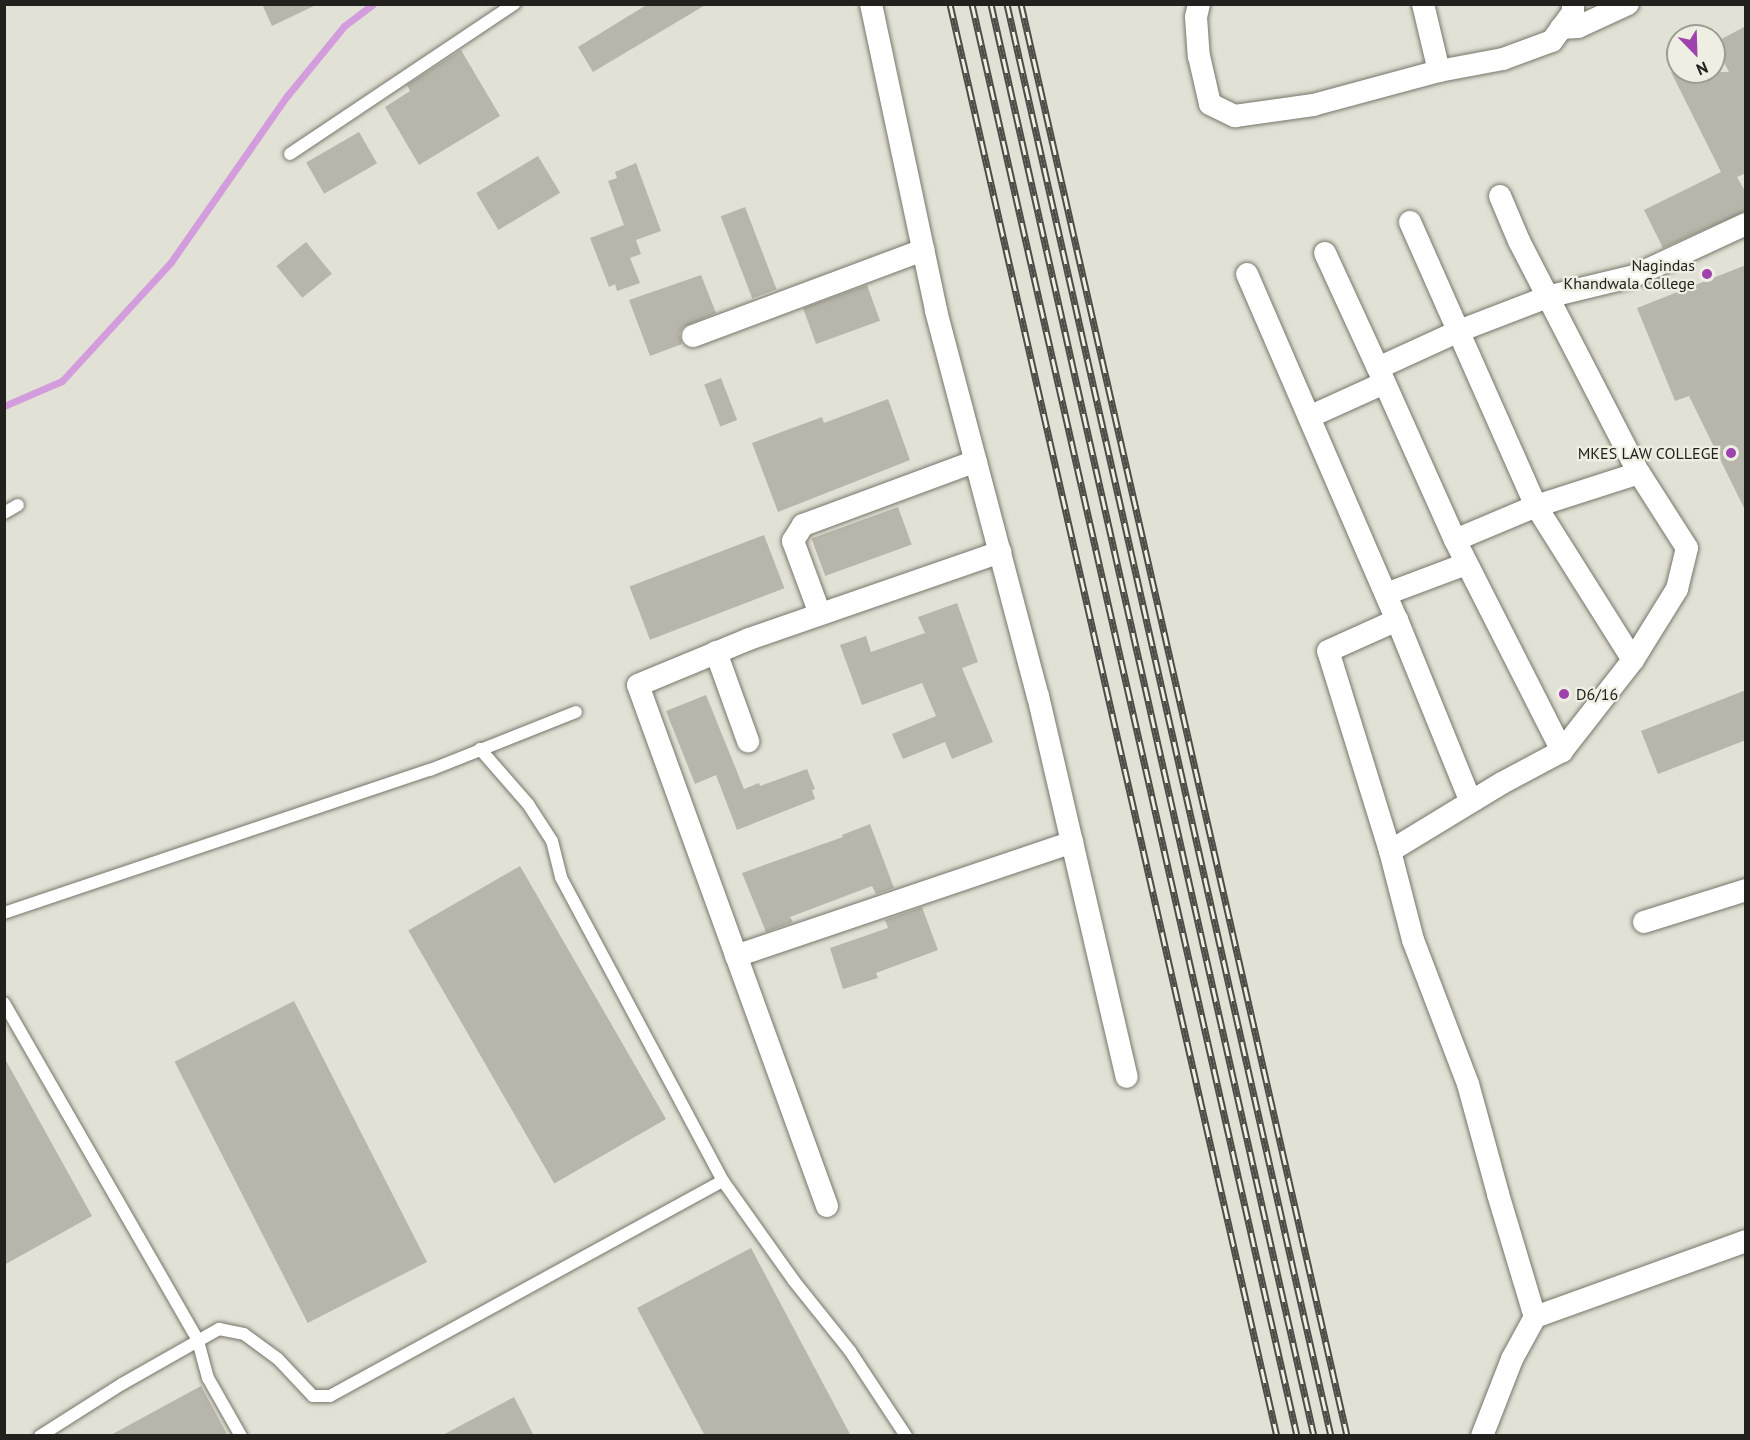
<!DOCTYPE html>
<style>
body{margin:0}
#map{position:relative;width:1750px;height:1440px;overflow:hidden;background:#e2e1d5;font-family:"PT Sans",sans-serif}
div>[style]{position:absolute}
.stream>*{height:7px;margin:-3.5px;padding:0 3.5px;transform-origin:3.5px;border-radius:3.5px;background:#d39cdc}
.building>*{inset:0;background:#b8b6ab;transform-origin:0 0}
.roads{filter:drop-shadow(0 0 2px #77766b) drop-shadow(0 0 2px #77766b)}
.service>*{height:12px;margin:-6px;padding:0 6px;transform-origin:6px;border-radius:6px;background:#fff}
.minor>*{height:22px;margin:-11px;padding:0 11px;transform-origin:11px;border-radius:11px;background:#fff}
.rail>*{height:7px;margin-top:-3.5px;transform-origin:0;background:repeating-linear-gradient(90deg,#efeee2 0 14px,#4d4c46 0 28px);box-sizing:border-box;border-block:2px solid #4d4c46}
.dots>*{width:16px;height:16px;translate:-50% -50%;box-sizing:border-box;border:3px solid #efeee2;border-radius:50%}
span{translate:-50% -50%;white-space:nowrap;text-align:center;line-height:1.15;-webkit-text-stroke:4.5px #efeee2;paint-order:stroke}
.poi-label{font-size:16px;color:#22211d}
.right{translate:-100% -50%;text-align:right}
.left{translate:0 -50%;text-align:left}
.frame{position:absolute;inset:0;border:6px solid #22211d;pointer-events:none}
.north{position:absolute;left:1666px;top:24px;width:60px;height:60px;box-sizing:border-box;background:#efeee2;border:2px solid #9d9c93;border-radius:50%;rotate:157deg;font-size:16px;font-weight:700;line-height:24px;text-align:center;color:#22211d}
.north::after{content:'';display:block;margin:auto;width:21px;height:27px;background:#9e42ad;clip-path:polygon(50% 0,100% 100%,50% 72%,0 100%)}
</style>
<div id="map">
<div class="stream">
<div style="left:4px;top:406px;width:63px;rotate:-23.3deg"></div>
<div style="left:62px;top:381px;width:161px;rotate:-47.5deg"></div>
<div style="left:171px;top:262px;width:203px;rotate:-55.1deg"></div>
<div style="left:287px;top:96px;width:90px;rotate:-50.8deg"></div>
<div style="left:344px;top:26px;width:36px;rotate:-37deg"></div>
</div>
<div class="building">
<div style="clip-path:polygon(262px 4px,318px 4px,272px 26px)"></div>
<div style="clip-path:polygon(648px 4px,707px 4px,593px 72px,578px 47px)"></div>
<div style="clip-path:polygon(1746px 26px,1746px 173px,1737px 177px,1746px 193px,1746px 211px,1663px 248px,1644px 210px,1721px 172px,1671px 72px,1729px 72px,1714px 43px)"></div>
<div style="clip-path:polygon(461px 50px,500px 116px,419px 165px,385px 107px,410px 91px,407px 85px)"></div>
<div style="left:359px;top:132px;width:36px;height:61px;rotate:60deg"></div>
<div style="left:538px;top:156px;width:43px;height:72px;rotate:59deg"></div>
<div style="clip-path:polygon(636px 163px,661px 231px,636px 240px,641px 254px,630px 258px,640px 283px,617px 291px,615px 284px,609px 287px,590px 238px,624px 225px,608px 181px,617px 178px,615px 172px)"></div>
<div style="left:745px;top:207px;width:88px;height:26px;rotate:69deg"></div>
<div style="left:306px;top:242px;width:41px;height:38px;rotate:51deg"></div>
<div style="clip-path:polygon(1746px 265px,1746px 512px,1689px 396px,1675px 401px,1637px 308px)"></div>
<div style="clip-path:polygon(701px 275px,716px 313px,683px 327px,679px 334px,682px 344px,650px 356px,629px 300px)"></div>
<div style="left:867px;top:285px;width:38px;height:68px;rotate:70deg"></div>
<div style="left:721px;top:378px;width:45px;height:18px;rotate:69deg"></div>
<div style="clip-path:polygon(888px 399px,910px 460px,778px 512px,752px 443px,822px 417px,824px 423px)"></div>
<div style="left:898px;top:507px;width:40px;height:92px;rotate:70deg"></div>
<div style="left:764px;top:535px;width:57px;height:144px;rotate:69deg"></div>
<div style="clip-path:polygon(957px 603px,978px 662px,962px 668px,993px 742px,952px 759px,945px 742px,903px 759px,892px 734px,936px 716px,922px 683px,862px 705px,840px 645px,866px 636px,871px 652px,925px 633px,918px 617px)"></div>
<div style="clip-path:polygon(1746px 690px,1746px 740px,1658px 774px,1641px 731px)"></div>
<div style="clip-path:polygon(706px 695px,744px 789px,759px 783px,760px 786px,807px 769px,815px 789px,812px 790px,815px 799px,737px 830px,716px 775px,695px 784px,666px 711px)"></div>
<div style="clip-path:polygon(870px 824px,894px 888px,876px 894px,872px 886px,790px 917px,793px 922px,766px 932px,742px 873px,843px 837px,842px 835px)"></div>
<div style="left:520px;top:866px;width:292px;height:129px;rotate:60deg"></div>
<div style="clip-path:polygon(922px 907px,938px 950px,876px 973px,878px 978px,843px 989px,830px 948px,888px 928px,885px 920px)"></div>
<div style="left:294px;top:1001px;width:293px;height:134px;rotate:63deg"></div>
<div style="clip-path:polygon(4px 1057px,92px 1216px,4px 1265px)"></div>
<div style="clip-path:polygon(751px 1248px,851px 1436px,705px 1436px,637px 1308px)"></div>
<div style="clip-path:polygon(201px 1386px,228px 1436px,109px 1436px)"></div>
<div style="clip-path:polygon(514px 1397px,534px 1436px,441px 1436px)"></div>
</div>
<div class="roads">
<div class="service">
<div style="left:290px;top:154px;width:270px;rotate:-33.8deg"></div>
<div style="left:4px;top:513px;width:16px;rotate:-30deg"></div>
<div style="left:4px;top:913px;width:449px;rotate:-18.6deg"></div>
<div style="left:430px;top:770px;width:157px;rotate:-21.7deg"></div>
<div style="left:4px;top:1003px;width:390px;rotate:60.1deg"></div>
<div style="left:198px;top:1341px;width:38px;rotate:75deg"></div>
<div style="left:208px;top:1378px;width:67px;rotate:60.4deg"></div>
<div style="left:723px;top:1181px;width:123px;rotate:54.6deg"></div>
<div style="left:794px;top:1281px;width:90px;rotate:51.3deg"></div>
<div style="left:850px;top:1351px;width:102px;rotate:56.6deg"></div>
<div style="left:40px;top:1436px;width:97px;rotate:-32.4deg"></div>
<div style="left:122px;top:1384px;width:112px;rotate:-29.6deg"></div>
<div style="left:219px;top:1329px;width:25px;rotate:11deg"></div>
<div style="left:244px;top:1334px;width:42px;rotate:36.3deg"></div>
<div style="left:278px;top:1359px;width:51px;rotate:46.6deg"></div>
<div style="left:313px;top:1396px;width:17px"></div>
<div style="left:330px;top:1396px;width:448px;rotate:-28.7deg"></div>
<div style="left:723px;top:1181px;width:344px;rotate:-118.1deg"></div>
<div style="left:561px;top:877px;width:37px;rotate:-104deg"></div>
<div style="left:552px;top:841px;width:44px;rotate:-123deg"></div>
<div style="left:528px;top:804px;width:73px;rotate:-131.1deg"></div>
</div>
<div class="minor">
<div style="left:871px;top:4px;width:314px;rotate:78deg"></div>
<div style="left:936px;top:311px;width:398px;rotate:75.2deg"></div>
<div style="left:1038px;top:696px;width:391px;rotate:76.9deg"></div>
<div style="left:1199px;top:4px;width:13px;rotate:103deg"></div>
<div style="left:1196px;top:17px;width:39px;rotate:86deg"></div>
<div style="left:1199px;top:56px;width:49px;rotate:77.1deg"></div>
<div style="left:1210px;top:104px;width:28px;rotate:26deg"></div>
<div style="left:1235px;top:116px;width:79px;rotate:-8deg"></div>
<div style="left:1313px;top:105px;width:131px;rotate:-15.1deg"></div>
<div style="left:1439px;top:71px;width:65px;rotate:-10.6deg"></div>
<div style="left:1503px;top:59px;width:52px;rotate:-20.2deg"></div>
<div style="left:1552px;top:41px;width:36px;rotate:-54deg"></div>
<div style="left:1573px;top:12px;width:8px;rotate:-90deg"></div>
<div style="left:1423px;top:4px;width:69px;rotate:76.6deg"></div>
<div style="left:1561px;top:28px;width:17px;rotate:-3deg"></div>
<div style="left:1578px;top:27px;width:55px;rotate:-24.7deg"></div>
<div style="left:1500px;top:196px;width:49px;rotate:67.1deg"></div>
<div style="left:1519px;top:241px;width:261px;rotate:62.7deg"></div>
<div style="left:1639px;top:473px;width:108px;rotate:162.2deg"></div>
<div style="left:1536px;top:506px;width:88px;rotate:157.2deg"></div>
<div style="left:1455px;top:540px;width:237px;rotate:63.1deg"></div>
<div style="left:1410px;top:222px;width:311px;rotate:66.1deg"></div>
<div style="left:1536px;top:506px;width:182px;rotate:57.8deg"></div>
<div style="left:1633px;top:660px;width:115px;rotate:128deg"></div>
<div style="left:1562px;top:751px;width:68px;rotate:151.9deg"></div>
<div style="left:1502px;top:783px;width:131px;rotate:148.7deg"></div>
<div style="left:1390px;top:851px;width:92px;rotate:75.5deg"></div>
<div style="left:1413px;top:940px;width:154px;rotate:69.1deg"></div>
<div style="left:1468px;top:1084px;width:114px;rotate:74.7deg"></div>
<div style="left:1498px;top:1194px;width:128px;rotate:73.3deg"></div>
<div style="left:1535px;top:1317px;width:224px;rotate:-19.8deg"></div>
<div style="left:1325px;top:253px;width:127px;rotate:65.3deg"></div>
<div style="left:1247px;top:274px;width:377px;rotate:66.6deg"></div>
<div style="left:693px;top:336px;width:246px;rotate:-20.5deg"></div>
<div style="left:1309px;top:417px;width:82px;rotate:-24.4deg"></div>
<div style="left:1455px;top:540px;width:188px;rotate:-114.1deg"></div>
<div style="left:1378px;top:368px;width:89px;rotate:-24.6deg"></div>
<div style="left:1459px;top:331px;width:94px;rotate:-21.1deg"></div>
<div style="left:1547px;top:297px;width:89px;rotate:-13.6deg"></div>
<div style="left:1634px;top:276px;width:123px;rotate:-24.9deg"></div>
<div style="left:1386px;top:594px;width:85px;rotate:-20.6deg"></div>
<div style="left:820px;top:614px;width:78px;rotate:-110.3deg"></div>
<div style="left:793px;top:541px;width:19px;rotate:-58deg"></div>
<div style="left:803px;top:525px;width:184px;rotate:-20.3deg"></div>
<div style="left:716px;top:652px;width:95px;rotate:70.2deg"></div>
<div style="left:1633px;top:660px;width:84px;rotate:-58.2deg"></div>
<div style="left:1677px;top:589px;width:42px;rotate:-76.3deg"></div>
<div style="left:1687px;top:548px;width:89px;rotate:-122.6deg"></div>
<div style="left:1390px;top:851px;width:209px;rotate:-107.2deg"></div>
<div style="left:1328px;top:651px;width:76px;rotate:-24.2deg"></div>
<div style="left:1397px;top:620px;width:196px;rotate:67.9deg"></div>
<div style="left:1644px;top:922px;width:107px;rotate:-17.4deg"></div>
<div style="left:736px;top:956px;width:355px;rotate:-18.7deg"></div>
<div style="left:827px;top:1206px;width:554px;rotate:-109.94deg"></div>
<div style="left:638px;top:685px;width:120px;rotate:-22.5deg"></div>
<div style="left:749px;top:639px;width:266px;rotate:-19.1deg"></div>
<div style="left:1482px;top:1436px;width:83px;rotate:-68.7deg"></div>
<div style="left:1512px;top:1359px;width:48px;rotate:-61.3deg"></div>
</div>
</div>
<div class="rail">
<div style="left:950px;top:4px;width:1469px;rotate:77.14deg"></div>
<div style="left:972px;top:4px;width:1468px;rotate:77.21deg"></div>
<div style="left:991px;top:4px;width:1468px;rotate:77.29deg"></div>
<div style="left:1007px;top:4px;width:1468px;rotate:77.25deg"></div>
<div style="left:1021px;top:4px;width:1469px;rotate:77.17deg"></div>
</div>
<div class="dots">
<div style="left:1707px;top:274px;background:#9e42ad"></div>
<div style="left:1731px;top:453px;background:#9e42ad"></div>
<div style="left:1564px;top:694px;background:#9e42ad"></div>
</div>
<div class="poi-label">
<span class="right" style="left:1695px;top:274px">Nagindas<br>Khandwala College</span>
<span class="right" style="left:1719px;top:453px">MKES LAW COLLEGE</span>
<span class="left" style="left:1576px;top:694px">D6/16</span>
</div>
<div class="frame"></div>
<div class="north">N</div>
</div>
